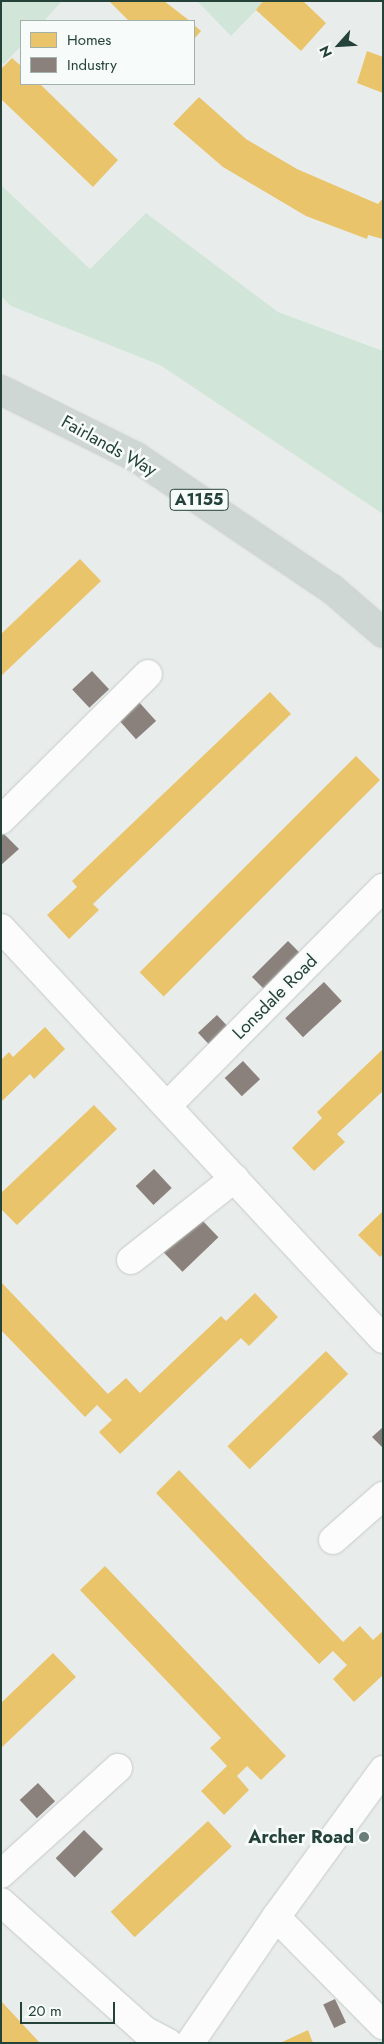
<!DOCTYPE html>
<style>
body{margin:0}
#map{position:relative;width:384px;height:2044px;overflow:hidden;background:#e8edeb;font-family:Jost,sans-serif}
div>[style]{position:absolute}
.green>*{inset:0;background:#d1e6d8}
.homes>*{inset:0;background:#e9c46a;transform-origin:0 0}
.industry>*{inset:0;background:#8a817c;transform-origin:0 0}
.roads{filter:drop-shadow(0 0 1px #c5cac8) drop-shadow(0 0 1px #c5cac8)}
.minor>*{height:28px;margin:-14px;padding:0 14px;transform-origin:14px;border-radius:14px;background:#fcfcfc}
.tertiary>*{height:28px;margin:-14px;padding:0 14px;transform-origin:14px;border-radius:14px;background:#fcfcfc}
.primary>*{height:28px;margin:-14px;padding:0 14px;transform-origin:14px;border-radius:14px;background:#cfd7d5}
.dots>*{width:14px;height:14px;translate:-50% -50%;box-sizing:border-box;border:2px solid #f7fbf9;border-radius:50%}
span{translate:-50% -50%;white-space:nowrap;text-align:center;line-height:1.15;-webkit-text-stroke:5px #f7fbf9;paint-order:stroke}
.shield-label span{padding:1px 4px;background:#f7fbf9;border:1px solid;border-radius:4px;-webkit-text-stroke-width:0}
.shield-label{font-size:16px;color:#24423a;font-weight:700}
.street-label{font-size:18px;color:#24423a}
.poi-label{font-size:18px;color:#24423a;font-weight:700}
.right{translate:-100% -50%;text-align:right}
.frame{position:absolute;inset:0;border:2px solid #24423a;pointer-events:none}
.legend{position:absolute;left:20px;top:20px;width:175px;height:65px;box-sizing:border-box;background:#f7fbf9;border:1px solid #a3b1ad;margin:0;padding:6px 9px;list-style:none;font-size:15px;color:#24423a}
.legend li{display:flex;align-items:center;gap:10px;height:25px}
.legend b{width:25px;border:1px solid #a3b1ad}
.north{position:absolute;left:314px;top:20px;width:50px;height:50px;-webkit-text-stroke:4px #f7fbf9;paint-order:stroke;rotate:244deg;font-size:14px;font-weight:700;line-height:20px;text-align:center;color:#24423a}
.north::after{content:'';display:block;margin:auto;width:18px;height:22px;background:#24423a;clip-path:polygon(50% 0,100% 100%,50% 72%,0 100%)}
.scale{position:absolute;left:20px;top:2002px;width:95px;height:22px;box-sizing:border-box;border:2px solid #24423a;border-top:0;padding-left:6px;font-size:15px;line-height:18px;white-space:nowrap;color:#24423a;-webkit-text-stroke:4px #f7fbf9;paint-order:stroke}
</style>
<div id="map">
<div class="green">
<div style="clip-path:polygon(1px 1px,62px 1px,44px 21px,21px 21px,21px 46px,4px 64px,1px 61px)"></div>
<div style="clip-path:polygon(197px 1px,260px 1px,262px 4px,231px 36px)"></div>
<div style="clip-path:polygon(1px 185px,90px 269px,146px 213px,278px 312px,383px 351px,383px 514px,160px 365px,11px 306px,1px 296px)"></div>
</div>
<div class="homes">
<div style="clip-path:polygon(109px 1px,164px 1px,190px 21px,129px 21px)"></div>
<div style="clip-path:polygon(263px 1px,303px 1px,326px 23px,301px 51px,256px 10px)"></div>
<div style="clip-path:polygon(194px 25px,201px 31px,194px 39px)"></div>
<div style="clip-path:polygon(367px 51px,383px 57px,383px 93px,357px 83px)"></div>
<div style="clip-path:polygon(12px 58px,21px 66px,21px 84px,40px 84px,118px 160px,93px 187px,1px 99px,1px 69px)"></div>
<div style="clip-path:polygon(199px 97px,246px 139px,297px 169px,378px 204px,383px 198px,383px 239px,368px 235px,367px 239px,306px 216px,223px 167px,173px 124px)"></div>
<div style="clip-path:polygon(80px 559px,101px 581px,1px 676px,1px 634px)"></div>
<div style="clip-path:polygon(270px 692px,291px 714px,93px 904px,99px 910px,69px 939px,47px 915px,77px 887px,72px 881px)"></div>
<div style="left:356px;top:756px;width:34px;height:306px;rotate:45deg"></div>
<div style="clip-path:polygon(45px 1027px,65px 1049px,34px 1079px,30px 1074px,1px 1102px,1px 1060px,9px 1052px,13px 1057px)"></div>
<div style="clip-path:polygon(383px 1049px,383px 1091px,337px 1134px,345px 1142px,314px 1171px,292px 1148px,322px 1118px,317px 1112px)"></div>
<div style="clip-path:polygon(94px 1105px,117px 1129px,17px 1225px,1px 1209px,1px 1193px)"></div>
<div style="clip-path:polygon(383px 1211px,383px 1254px,380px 1257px,358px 1235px)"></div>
<div style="clip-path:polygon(1px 1282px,108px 1394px,126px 1378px,140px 1393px,221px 1316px,226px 1321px,255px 1293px,278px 1317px,249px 1346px,241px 1338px,120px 1454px,99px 1432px,112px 1420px,97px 1405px,85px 1417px,1px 1330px)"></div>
<div style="left:326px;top:1351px;width:32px;height:137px;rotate:46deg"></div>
<div style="clip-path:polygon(179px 1470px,343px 1642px,360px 1626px,373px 1640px,383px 1631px,383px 1675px,354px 1702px,333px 1679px,347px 1665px,333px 1651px,319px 1664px,156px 1493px)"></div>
<div style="clip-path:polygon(105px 1566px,286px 1756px,261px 1780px,247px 1766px,237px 1776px,249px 1790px,224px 1815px,201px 1791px,227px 1766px,210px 1748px,221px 1738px,80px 1590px)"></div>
<div style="clip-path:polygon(53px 1653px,76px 1677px,1px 1748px,1px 1703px)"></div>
<div style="left:208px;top:1821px;width:35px;height:133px;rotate:47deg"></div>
<div style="clip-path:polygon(1px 2001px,40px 2043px,1px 2043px)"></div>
<div style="clip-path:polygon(308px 2030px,313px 2043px,280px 2043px)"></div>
</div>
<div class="industry">
<div style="left:92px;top:671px;width:25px;height:27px;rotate:47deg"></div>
<div style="left:138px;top:701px;width:27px;height:27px;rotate:48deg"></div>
<div style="clip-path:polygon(1px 831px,19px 849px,1px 865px)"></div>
<div style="left:288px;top:941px;width:25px;height:51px;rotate:45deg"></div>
<div style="left:324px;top:982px;width:26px;height:53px;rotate:47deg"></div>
<div style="left:217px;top:1015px;width:22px;height:26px;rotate:47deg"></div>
<div style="left:243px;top:1061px;width:25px;height:25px;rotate:47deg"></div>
<div style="left:154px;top:1169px;width:26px;height:25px;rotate:47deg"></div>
<div style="left:199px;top:1217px;width:28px;height:50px;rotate:46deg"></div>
<div style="clip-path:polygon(383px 1427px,383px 1448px,372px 1437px)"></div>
<div style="left:38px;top:1783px;width:25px;height:25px;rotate:47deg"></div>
<div style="left:84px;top:1830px;width:27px;height:40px;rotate:45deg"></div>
<div style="left:335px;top:1999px;width:26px;height:13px;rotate:65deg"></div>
</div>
<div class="roads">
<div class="minor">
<div style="left:1px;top:820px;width:207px;rotate:-44.8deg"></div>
<div style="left:1px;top:928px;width:561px;rotate:47.09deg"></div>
<div style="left:167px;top:1106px;width:307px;rotate:-45.3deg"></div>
<div style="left:131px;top:1260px;width:132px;rotate:-38.3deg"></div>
<div style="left:333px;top:1540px;width:67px;rotate:-41.3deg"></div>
<div style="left:1px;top:1874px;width:158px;rotate:-42.2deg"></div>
<div style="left:1px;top:1902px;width:192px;rotate:41.8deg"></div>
<div style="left:144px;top:2030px;width:27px;rotate:28deg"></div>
<div style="left:276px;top:1917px;width:152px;rotate:45.3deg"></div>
</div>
<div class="tertiary">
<div style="left:190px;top:2043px;width:153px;rotate:-55.7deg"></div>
<div style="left:276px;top:1917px;width:182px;rotate:-53.9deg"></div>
</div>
<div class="primary">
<div style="left:1px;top:390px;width:151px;rotate:26.4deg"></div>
<div style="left:136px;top:457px;width:236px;rotate:34deg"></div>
<div style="left:332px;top:589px;width:67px;rotate:40.8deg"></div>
</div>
</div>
<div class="dots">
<div style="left:364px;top:1837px;background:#697e78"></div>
</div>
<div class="shield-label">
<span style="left:199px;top:500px">A1155</span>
</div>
<div class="street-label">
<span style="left:109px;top:446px;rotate:29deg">Fairlands Way</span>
<span style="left:275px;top:997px;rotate:-45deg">Lonsdale Road</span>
</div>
<div class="poi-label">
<span class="right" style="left:354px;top:1837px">Archer Road</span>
</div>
<div class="frame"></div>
<ul class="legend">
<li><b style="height:14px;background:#e9c46a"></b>Homes</li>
<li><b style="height:14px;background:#8a817c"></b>Industry</li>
</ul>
<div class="north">N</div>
<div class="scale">20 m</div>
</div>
